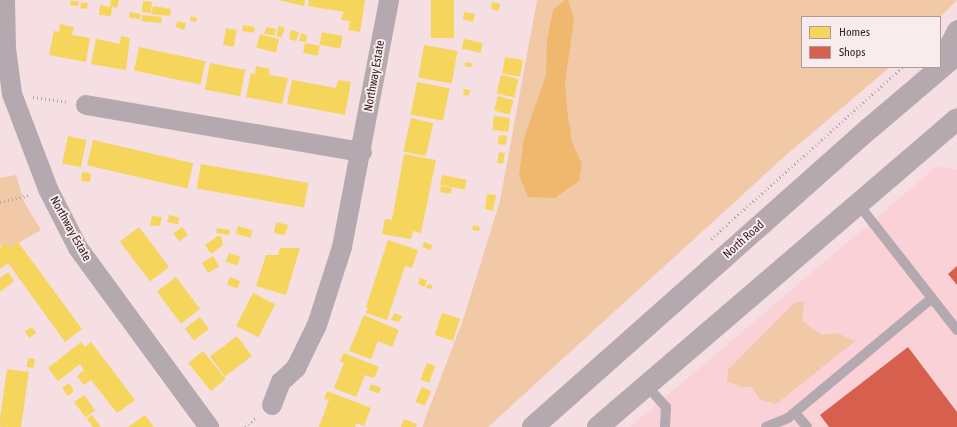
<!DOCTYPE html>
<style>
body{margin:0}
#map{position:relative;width:957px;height:427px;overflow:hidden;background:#f5dfe2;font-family:"Asap Condensed",sans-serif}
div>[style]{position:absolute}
.built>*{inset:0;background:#fad1d6}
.green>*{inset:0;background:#f1c9a7}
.forest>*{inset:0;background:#f0b86f}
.homes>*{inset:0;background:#f6d55c;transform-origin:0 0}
.shops>*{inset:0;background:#d6604d}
.path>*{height:2.5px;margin-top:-1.25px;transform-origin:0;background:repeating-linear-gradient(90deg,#b4a8ac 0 1px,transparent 0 4px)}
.service>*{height:10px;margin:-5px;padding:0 5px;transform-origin:5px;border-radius:5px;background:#b4a9af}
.minor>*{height:20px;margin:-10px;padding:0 10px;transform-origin:10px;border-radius:10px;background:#b4a9af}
.secondary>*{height:22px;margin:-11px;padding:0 11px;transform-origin:11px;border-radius:11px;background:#b5a8af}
span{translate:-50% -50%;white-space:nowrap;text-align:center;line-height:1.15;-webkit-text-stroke:4px #f9eced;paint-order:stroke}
.street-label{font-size:12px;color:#3b2427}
.legend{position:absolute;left:801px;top:16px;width:140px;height:52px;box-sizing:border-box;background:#f9eced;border:1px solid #ad9c9e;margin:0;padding:5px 7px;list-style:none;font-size:12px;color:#3b2427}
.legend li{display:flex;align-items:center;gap:8px;height:20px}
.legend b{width:20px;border:1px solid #ad9c9e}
</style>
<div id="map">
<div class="built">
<div style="clip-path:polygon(936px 167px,957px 169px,957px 427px,630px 427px)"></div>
</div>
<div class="green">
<div style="clip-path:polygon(537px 0,957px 0,940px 17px,802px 17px,802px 67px,890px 67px,785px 156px,488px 427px,422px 427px,463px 320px,500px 201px)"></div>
<div style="clip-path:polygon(16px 175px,24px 202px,41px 230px,8px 249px,0 246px,0 178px)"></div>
<div style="clip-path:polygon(804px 301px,802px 321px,822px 335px,837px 333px,855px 341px,776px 404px,760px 400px,752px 387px,740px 387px,727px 381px,728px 370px,794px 303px)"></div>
</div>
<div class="forest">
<div style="clip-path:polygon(565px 0,568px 0,574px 19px,565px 83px,567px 109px,572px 142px,582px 164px,579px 181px,555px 198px,528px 197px,519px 175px,524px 138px,546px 75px,547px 40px,553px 10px)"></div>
</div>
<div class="homes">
<div style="clip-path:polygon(71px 0,79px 2px,78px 6px,70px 5px)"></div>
<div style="clip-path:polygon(111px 0,119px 0,117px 8px,112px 7px,111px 16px,99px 15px,100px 5px,110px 7px)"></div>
<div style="clip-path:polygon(278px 0,305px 0,304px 6px)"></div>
<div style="clip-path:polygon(309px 0,365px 0,360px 32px,348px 30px,350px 21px,341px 20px,344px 12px,308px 6px)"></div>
<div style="left:431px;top:0;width:23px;height:38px"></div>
<div style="left:143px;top:1px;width:9px;height:11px;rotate:6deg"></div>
<div style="left:81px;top:2px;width:7px;height:6px;rotate:8deg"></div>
<div style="clip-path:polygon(492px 2px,500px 4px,499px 11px,491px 9px)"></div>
<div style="clip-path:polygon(153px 6px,171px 9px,170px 16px,151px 14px)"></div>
<div style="clip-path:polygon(130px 12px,141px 14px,140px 19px,129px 18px)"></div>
<div style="clip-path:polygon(464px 12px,475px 14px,473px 22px,463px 19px)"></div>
<div style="left:142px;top:15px;width:20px;height:6px;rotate:6deg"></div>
<div style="clip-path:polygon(191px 16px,197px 18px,196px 22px,190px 21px)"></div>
<div style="clip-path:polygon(177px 21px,186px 23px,184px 30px,176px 27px)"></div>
<div style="clip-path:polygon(60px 24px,74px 27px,72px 35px,90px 38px,86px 62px,49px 55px,54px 31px,59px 32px)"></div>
<div style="left:243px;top:25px;width:12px;height:6px;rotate:9deg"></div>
<div style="left:279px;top:26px;width:6px;height:10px;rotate:18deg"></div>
<div style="left:266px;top:27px;width:10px;height:7px;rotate:11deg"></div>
<div style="left:226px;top:28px;width:11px;height:17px;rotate:10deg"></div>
<div style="clip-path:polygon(291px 30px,299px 32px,296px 41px,289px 39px)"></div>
<div style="left:322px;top:32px;width:21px;height:13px;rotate:11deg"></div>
<div style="clip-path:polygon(301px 33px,307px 35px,306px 42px,299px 41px)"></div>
<div style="left:260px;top:34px;width:20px;height:14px;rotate:15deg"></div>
<div style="clip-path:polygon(121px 36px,130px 38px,126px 70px,91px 64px,96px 39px,120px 44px)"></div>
<div style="left:464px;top:39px;width:19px;height:10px;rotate:12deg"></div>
<div style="left:305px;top:43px;width:15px;height:10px;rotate:11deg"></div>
<div style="left:424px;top:45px;width:34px;height:33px;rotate:10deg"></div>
<div style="left:139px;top:47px;width:68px;height:24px;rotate:12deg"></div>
<div style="left:505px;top:57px;width:18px;height:17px;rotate:9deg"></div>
<div style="clip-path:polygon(465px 62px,472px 63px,472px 67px,465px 66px)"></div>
<div style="left:210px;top:63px;width:36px;height:27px;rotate:11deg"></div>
<div style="clip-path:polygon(256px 66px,270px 69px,269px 75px,288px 78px,282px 104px,246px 97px,251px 73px,255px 74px)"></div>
<div style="left:501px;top:75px;width:18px;height:19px;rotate:13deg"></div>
<div style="clip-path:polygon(292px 80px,336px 88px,338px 80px,351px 82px,345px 115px,287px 104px)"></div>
<div style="left:417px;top:82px;width:33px;height:33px;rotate:11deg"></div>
<div style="left:464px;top:89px;width:6px;height:6px;rotate:9deg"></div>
<div style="left:498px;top:96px;width:16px;height:15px;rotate:15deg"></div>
<div style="left:494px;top:116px;width:16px;height:14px;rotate:7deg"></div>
<div style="left:411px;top:118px;width:23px;height:34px;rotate:13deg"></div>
<div style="left:499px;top:135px;width:8px;height:9px;rotate:7deg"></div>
<div style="left:68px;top:136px;width:19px;height:28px;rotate:12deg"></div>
<div style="left:93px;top:140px;width:103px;height:26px;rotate:13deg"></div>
<div style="left:499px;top:152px;width:6px;height:11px;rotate:9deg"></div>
<div style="clip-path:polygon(404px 154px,436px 160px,421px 233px,413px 231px,411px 239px,382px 234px,385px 219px,392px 220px)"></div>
<div style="left:201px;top:164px;width:109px;height:25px;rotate:10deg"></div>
<div style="left:82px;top:172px;width:9px;height:9px;rotate:6deg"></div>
<div style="left:442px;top:175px;width:25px;height:10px;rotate:11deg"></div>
<div style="left:441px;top:186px;width:11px;height:6px;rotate:10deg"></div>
<div style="clip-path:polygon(487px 194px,496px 195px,493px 211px,485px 209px)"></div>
<div style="left:169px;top:215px;width:11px;height:7px;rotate:15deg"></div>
<div style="clip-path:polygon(152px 216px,162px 217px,160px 226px,150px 225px)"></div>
<div style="clip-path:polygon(276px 222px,288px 225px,285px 235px,274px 233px)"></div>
<div style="clip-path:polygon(473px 225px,480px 227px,479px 231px,472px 230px)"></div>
<div style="left:238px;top:226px;width:15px;height:8px;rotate:16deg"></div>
<div style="left:139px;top:227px;width:50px;height:24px;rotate:53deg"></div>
<div style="left:182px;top:227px;width:10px;height:11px;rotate:53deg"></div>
<div style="left:217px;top:228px;width:13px;height:5px;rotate:9deg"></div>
<div style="clip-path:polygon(218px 236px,221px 236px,223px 245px,211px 254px,205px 245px)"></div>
<div style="clip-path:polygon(388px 240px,418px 250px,412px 268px,405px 266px,387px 320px,366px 313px,368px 308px,366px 307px)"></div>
<div style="clip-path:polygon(18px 242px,82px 329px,65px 342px,8px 263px,0 269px,0 248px,6px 243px,10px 248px)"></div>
<div style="left:424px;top:242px;width:9px;height:5px;rotate:21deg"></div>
<div style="clip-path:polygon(280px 248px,300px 248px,286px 295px,256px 286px,266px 255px,278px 255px)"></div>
<div style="left:229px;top:253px;width:12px;height:9px;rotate:20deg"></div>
<div style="left:213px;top:256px;width:12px;height:13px;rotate:59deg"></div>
<div style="clip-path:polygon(8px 272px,14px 281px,0 292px,0 278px)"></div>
<div style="left:176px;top:277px;width:40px;height:24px;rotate:53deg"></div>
<div style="left:230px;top:277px;width:11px;height:8px;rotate:22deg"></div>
<div style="clip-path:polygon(420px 278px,427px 280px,425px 287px,418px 284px)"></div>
<div style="clip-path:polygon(428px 284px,433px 285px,431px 289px,426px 288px)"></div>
<div style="left:253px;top:293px;width:25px;height:37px;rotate:27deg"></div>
<div style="clip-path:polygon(394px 313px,402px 316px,399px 322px,391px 320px)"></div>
<div style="left:442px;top:313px;width:19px;height:23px;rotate:18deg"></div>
<div style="clip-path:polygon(364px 315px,399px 330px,392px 347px,378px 341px,371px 359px,349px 351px)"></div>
<div style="left:200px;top:317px;width:15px;height:19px;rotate:53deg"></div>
<div style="clip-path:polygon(32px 327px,36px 333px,29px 338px,25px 331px)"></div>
<div style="left:237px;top:336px;width:25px;height:34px;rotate:53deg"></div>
<div style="clip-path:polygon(81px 342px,85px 347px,91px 342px,135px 400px,117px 413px,91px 380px,84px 385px,77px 376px,84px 370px,80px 364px,58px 381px,48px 368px)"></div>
<div style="left:203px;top:351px;width:36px;height:19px;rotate:51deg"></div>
<div style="clip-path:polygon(344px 353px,379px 367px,374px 378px,365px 375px,356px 397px,334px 388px,344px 363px,340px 361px)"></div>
<div style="left:28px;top:358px;width:7px;height:9px;rotate:8deg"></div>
<div style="left:427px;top:363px;width:9px;height:18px;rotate:21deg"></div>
<div style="left:7px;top:369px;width:22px;height:58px;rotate:8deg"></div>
<div style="clip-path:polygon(69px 383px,74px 391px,68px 396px,62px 388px)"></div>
<div style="left:371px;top:384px;width:11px;height:6px;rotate:22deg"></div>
<div style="left:422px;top:387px;width:10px;height:16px;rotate:24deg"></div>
<div style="clip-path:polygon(327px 391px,371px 408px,364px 426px,357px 423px,355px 427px,319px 427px,329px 400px,324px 399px)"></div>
<div style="left:84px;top:395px;width:19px;height:12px;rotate:54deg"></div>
<div style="clip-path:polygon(92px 415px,101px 427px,93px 427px,87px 419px)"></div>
<div style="clip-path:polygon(145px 415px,154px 427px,128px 427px)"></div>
<div style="clip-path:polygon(404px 419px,417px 424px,416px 427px,401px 427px)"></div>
</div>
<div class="shops">
<div style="clip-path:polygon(957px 266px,957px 285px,948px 274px)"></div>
<div style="clip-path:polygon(908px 347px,957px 412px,957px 427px,829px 427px,820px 415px)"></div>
</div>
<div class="path">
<div style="left:33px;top:97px;width:34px;rotate:8deg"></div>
<div style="left:0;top:202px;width:31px;rotate:-13deg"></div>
<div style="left:711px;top:239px;width:258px;rotate:-41.9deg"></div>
<div style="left:245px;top:427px;width:16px;rotate:-40deg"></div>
</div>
<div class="service">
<div style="left:859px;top:205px;width:159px;rotate:51.9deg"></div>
<div style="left:647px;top:386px;width:28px;rotate:48deg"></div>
<div style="left:666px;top:407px;width:20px;rotate:93deg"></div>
<div style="left:795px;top:413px;width:18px;rotate:49deg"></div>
<div style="left:766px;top:427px;width:24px;rotate:-22deg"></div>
<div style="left:788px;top:418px;width:187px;rotate:-39.8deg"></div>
</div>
<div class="minor">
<div style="left:5px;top:0;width:48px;rotate:88.8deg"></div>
<div style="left:6px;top:48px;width:46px;rotate:82.6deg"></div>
<div style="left:12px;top:94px;width:102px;rotate:69.2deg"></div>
<div style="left:48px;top:189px;width:66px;rotate:63deg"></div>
<div style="left:78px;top:248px;width:222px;rotate:53.8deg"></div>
<div style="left:940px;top:64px;width:38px;rotate:-63deg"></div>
<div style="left:86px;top:105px;width:280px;rotate:9.7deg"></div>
<div style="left:272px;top:405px;width:25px;rotate:-69deg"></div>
<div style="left:281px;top:382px;width:21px;rotate:-43deg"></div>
<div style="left:296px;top:368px;width:48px;rotate:-64deg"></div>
<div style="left:317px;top:325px;width:82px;rotate:-72.2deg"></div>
<div style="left:342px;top:247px;width:251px;rotate:-79.2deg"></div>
</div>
<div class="secondary">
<div style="left:533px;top:427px;width:451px;rotate:-41.6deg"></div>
<div style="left:870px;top:128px;width:114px;rotate:-40.4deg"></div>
<div style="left:598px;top:427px;width:473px;rotate:-40.6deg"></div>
</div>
<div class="street-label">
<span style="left:375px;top:76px;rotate:-80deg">Northway Estate</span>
<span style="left:70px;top:229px;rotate:61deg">Northway Estate</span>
<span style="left:744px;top:240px;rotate:-42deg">North Road</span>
</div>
<ul class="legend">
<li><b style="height:11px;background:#f6d55c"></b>Homes</li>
<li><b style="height:11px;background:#d6604d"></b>Shops</li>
</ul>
</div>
